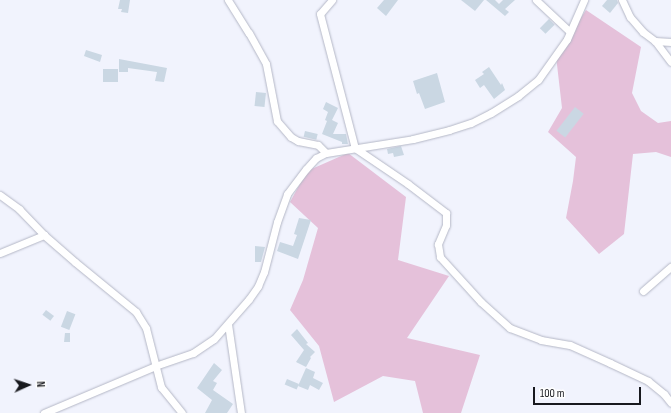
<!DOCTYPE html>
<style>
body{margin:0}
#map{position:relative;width:671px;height:413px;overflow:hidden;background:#f1f3fd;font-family:"Sofia Sans Condensed",sans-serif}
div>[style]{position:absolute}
.green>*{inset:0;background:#e5c1da}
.building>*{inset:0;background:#cad7e3;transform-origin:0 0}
.roads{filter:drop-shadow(0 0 1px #b4b7c6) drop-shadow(0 0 1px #b4b7c6)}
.minor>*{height:7px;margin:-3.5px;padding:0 3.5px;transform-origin:3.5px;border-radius:3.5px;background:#fff}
span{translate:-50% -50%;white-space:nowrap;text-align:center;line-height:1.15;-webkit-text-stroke:3.5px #fff;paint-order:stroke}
.north{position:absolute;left:8px;top:365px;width:40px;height:40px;-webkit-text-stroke:3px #fff;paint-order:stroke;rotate:87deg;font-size:11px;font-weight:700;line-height:16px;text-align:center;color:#18191e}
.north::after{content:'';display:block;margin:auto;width:14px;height:18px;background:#18191e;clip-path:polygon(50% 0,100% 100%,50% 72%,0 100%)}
.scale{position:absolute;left:533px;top:387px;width:108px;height:18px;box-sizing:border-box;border:2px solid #18191e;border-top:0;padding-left:5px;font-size:12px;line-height:14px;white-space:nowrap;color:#18191e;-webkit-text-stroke:3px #fff;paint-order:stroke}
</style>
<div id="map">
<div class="green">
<div style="clip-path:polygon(586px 10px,641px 47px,632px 93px,641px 111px,658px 123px,671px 121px,671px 157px,656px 152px,633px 154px,624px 234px,599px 254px,566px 218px,573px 181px,576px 157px,548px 132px,562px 108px,556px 56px)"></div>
<div style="clip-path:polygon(348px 153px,406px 197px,398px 260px,449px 276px,407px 338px,480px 355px,461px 413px,423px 413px,415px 381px,383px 376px,334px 402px,319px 346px,290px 310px,303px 280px,318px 228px,290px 202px,307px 171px)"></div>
</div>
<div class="building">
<div style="clip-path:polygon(120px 0,130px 0,128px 13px,121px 12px,122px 9px,118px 9px)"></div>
<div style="clip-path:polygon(384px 0,398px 0,386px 16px,377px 8px)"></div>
<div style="clip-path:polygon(461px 0,484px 0,475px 11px)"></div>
<div style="clip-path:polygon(486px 0,495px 0,499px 4px,503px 0,515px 0,505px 9px,509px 12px,505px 16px)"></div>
<div style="clip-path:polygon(607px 0,617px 0,618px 3px,610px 13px,602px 6px)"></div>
<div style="left:549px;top:19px;width:8px;height:13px;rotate:45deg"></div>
<div style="clip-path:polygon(86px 50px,102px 55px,100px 62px,84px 56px)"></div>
<div style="clip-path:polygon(119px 59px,167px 68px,164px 82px,155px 81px,157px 72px,128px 68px,128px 72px,119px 72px)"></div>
<div style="clip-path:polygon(489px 67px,501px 85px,502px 83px,505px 90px,494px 99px,484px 85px,480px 88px,475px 80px,484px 74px,482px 72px)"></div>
<div style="left:118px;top:69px;width:13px;height:15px;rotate:90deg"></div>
<div style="clip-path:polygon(437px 73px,445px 102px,425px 109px,419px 93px,417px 94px,413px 81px)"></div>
<div style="left:256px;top:92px;width:10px;height:14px;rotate:6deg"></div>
<div style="clip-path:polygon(326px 102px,338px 108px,332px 120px,338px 123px,333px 134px,346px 134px,348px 144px,342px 144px,342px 142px,322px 134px,327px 121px,325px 120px,328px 112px,323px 109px)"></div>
<div style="left:575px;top:107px;width:11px;height:30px;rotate:38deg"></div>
<div style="left:305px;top:131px;width:13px;height:6px;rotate:13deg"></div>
<div style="clip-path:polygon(401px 146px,404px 155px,394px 157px,393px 153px,388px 154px,387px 149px)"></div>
<div style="clip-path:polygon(299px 218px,311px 220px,298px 259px,277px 251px,280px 242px,293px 246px,297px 235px,294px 234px)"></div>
<div style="clip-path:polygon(255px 246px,265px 247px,261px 262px,255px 262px)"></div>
<div style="left:46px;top:310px;width:10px;height:6px;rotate:37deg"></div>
<div style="left:67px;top:311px;width:9px;height:17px;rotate:21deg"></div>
<div style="clip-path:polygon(297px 329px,308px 343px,306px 344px,315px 352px,310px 357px,311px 358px,306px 367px,296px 362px,304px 350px,291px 335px)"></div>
<div style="clip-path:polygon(65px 333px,70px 333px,70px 342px,64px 342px)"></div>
<div style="clip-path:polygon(214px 363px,222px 370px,213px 381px,217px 383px,213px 390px,233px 404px,227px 413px,205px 413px,212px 400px,197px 388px)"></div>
<div style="clip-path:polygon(306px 368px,315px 372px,313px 378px,323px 383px,319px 390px,310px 385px,308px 390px,298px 386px)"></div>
<div style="left:287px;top:379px;width:13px;height:6px;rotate:23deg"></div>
</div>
<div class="roads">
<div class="minor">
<div style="left:228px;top:0;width:39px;rotate:58deg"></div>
<div style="left:249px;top:33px;width:35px;rotate:61deg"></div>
<div style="left:266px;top:64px;width:58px;rotate:79.1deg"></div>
<div style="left:277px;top:121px;width:21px;rotate:49deg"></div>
<div style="left:291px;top:137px;width:8px;rotate:30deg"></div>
<div style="left:298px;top:141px;width:20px;rotate:11deg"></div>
<div style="left:318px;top:145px;width:11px;rotate:45deg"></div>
<div style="left:332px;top:0;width:18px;rotate:131deg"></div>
<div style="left:320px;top:14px;width:138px;rotate:75.4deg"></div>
<div style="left:355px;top:148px;width:64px;rotate:34.2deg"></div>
<div style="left:408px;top:184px;width:48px;rotate:37.3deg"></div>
<div style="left:446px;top:213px;width:12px;rotate:90deg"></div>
<div style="left:446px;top:225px;width:21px;rotate:113deg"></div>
<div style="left:438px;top:244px;width:13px;rotate:81deg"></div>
<div style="left:440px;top:257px;width:61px;rotate:47.7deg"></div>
<div style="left:481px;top:302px;width:39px;rotate:42deg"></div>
<div style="left:510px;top:328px;width:33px;rotate:21deg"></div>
<div style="left:541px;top:340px;width:29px;rotate:10deg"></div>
<div style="left:570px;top:345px;width:44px;rotate:24.2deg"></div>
<div style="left:610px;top:363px;width:42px;rotate:25.3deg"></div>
<div style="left:648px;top:381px;width:21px;rotate:39deg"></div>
<div style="left:664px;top:394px;width:11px;rotate:52deg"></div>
<div style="left:536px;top:0;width:45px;rotate:43.2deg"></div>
<div style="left:622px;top:0;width:19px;rotate:65deg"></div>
<div style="left:630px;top:17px;width:20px;rotate:49deg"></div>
<div style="left:643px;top:32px;width:15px;rotate:37deg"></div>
<div style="left:655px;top:41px;width:26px;rotate:53deg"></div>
<div style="left:655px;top:41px;width:16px;rotate:4deg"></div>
<div style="left:0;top:195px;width:24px;rotate:36deg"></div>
<div style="left:19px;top:209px;width:36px;rotate:46deg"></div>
<div style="left:44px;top:235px;width:41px;rotate:41.1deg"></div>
<div style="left:75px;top:262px;width:79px;rotate:39.3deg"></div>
<div style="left:136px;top:312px;width:19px;rotate:58deg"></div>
<div style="left:146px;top:328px;width:61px;rotate:75.7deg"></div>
<div style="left:161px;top:387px;width:33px;rotate:51deg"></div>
<div style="left:0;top:253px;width:48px;rotate:-22.2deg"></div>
<div style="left:643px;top:291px;width:37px;rotate:-41deg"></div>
<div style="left:228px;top:324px;width:90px;rotate:81.7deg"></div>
<div style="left:44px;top:413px;width:121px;rotate:-22.9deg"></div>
<div style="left:155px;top:366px;width:40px;rotate:-18.9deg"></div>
<div style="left:193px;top:353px;width:25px;rotate:-34deg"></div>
<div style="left:214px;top:339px;width:53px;rotate:-48.8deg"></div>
<div style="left:249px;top:299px;width:16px;rotate:-55deg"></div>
<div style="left:258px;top:286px;width:15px;rotate:-67deg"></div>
<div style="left:264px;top:272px;width:52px;rotate:-75.4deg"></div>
<div style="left:277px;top:222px;width:30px;rotate:-70deg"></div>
<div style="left:287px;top:194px;width:31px;rotate:-53deg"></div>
<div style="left:306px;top:169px;width:15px;rotate:-48deg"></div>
<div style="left:316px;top:158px;width:11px;rotate:-27deg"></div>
<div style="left:326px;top:153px;width:88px;rotate:-9.1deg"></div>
<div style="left:413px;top:139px;width:37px;rotate:-14deg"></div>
<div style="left:449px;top:130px;width:23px;rotate:-18deg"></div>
<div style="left:471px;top:123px;width:22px;rotate:-27deg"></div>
<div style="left:491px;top:113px;width:32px;rotate:-32deg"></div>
<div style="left:518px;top:96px;width:26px;rotate:-39deg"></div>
<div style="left:538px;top:80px;width:50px;rotate:-54.7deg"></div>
<div style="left:567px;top:39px;width:43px;rotate:-66.4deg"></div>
</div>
</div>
<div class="north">N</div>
<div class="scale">100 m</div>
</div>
